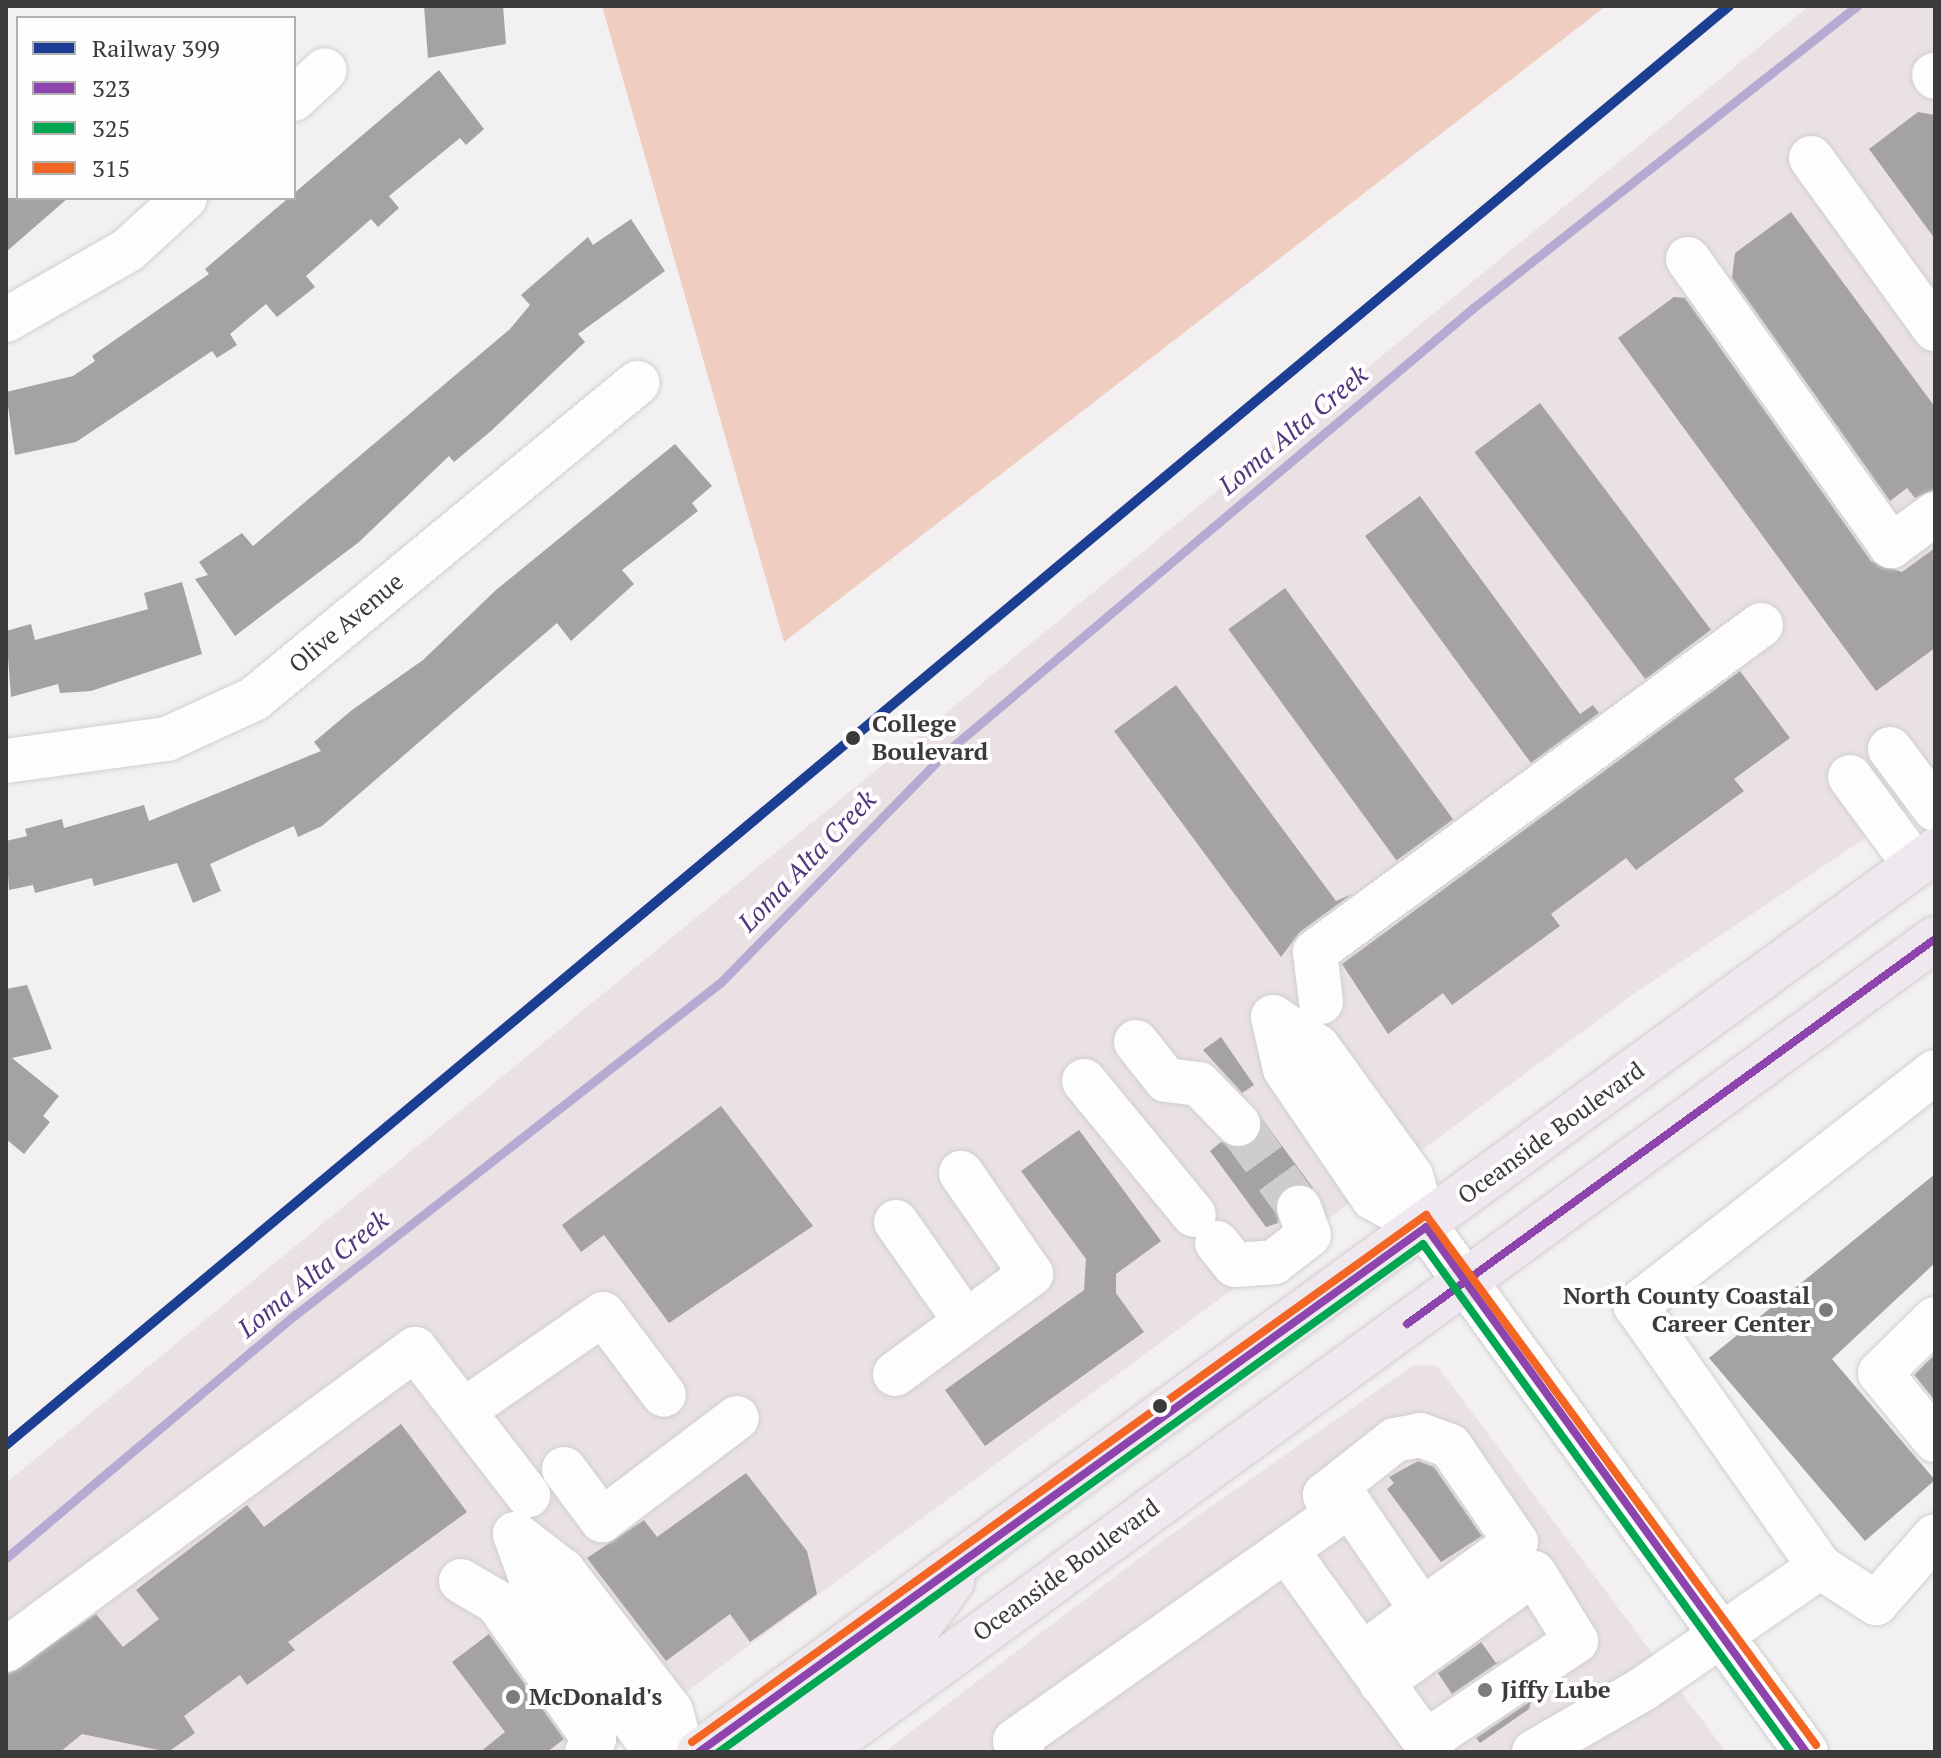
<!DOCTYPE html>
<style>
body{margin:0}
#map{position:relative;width:1941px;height:1758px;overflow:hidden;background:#f3f0f1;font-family:"PT Serif",serif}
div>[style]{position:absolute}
.built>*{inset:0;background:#e9e1e4}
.green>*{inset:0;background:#efcec1}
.stream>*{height:9px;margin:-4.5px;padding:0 4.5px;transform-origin:4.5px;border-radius:4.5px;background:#b6aad2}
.building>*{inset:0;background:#a4a2a2;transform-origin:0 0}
.minor-tunnel>*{height:44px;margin-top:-22px;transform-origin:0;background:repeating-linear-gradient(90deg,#cecccd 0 44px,transparent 0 66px)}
.roads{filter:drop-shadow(0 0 2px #d0cecf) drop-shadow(0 0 2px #d0cecf)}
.minor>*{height:44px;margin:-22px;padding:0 22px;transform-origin:22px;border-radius:22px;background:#fdfdfd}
.major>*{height:44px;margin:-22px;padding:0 22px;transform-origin:22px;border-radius:22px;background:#efe9ef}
.bus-1>*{height:8px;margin:-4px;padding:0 4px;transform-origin:4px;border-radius:4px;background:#8e44ad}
.bus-2>*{height:8px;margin:-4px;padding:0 4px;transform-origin:4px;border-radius:4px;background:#00a651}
.bus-3>*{height:8px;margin:-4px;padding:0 4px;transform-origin:4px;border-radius:4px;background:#f26522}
.rail-1>*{height:10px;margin:-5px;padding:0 5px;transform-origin:5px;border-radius:5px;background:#1c3f94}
.dots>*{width:22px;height:22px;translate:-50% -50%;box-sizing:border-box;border:4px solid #fffdfe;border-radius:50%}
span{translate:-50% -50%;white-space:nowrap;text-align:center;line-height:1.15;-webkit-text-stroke:8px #fffdfe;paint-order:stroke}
.street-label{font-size:24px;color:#3c3b3b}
.stop-label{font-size:24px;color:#3c3b3b;font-weight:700}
.left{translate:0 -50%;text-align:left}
.poi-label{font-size:24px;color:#3c3b3b;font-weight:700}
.right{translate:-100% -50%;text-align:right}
.water-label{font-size:26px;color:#50377d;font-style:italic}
.frame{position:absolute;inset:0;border:8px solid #3c3b3b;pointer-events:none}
.legend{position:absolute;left:16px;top:16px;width:280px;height:184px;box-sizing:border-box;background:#fffdfe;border:2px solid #b1afb0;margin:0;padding:10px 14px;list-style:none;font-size:24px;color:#3c3b3b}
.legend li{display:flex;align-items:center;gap:16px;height:40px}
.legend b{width:40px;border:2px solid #b1afb0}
</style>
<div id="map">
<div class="built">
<div style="clip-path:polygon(1809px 6px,1935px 6px,1935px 791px,1632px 995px,605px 1752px,6px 1752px,6px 1483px)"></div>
<div style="clip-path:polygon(1414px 1365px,1437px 1366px,1726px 1752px,884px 1752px,1163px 1540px)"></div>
</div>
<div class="green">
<div style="clip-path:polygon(602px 6px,1606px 6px,784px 642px)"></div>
</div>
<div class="stream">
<div style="left:6px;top:1558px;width:378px;rotate:-40.1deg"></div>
<div style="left:295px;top:1315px;width:541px;rotate:-38.01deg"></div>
<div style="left:721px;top:982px;width:319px;rotate:-45.6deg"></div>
<div style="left:944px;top:754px;width:692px;rotate:-40.13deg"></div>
<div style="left:1473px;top:308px;width:489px;rotate:-38.2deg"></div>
</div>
<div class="building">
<div style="clip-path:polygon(424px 6px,503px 6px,506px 44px,428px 58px)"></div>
<div style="clip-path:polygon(439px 70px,484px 129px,466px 145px,460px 138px,389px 196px,399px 208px,378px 227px,371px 219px,306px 276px,315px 287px,277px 317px,266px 304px,230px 334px,237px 345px,217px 358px,212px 351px,76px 442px,15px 455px,6px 392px,73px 376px,95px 361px,92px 356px,209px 274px,205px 269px)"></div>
<div style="clip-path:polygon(1918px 112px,1935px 115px,1935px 239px,1869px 149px)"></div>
<div style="clip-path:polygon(6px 198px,68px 198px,6px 252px)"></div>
<div style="clip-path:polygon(1791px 212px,1935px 407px,1935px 489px,1915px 498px,1907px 488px,1890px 501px,1732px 278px,1735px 253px)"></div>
<div style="clip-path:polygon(631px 219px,665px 271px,578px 334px,585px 342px,491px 431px,454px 462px,449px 456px,359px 542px,235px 636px,195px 579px,208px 575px,199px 562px,242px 533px,253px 546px,510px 329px,530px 305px,521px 295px,588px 237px,593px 245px)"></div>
<div style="clip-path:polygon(1674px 297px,1685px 298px,1871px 561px,1902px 572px,1935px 548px,1935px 648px,1876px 691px,1618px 338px)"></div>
<div style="left:1540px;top:403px;width:284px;height:82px;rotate:53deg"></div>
<div style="clip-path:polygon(675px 444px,712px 486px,692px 503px,698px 511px,622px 570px,634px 584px,571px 641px,557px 623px,322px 826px,298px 837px,294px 826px,210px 864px,221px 891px,193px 903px,177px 863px,94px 886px,92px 878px,35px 893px,33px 885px,9px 890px,6px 841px,27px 836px,25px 829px,62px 819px,64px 828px,144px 805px,149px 821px,321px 751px,314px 742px,352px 710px,423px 660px,496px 590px)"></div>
<div style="clip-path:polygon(1420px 496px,1580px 714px,1593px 705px,1599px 713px,1531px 763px,1365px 536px)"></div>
<div style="clip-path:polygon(182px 582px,202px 654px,91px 691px,60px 693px,58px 684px,11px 697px,6px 631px,31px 624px,35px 640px,120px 617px,148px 609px,144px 593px)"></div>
<div style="left:1285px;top:588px;width:286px;height:70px;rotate:54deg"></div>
<div style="clip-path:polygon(1740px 671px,1790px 738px,1734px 779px,1744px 791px,1636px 870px,1626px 858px,1551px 914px,1560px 926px,1452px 1005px,1443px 993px,1388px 1034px,1342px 964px)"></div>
<div style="clip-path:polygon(1176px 685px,1336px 901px,1352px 894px,1300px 932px,1281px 957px,1114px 731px)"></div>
<div style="clip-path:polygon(27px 985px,52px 1049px,12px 1058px,59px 1096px,43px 1116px,50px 1122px,24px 1154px,6px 1139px,6px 989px)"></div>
<div style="clip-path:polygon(1221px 1037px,1254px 1085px,1242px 1093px,1203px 1050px)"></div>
<div style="clip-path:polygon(721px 1106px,813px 1226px,669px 1323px,604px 1235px,581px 1252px,562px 1225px)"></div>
<div style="clip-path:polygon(1262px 1119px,1313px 1188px,1291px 1184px,1280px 1192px,1278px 1223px,1266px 1227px,1210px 1151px,1221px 1142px,1243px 1148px,1255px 1142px)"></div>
<div style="clip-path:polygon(1079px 1130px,1161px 1241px,1116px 1274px,1116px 1293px,1144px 1332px,985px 1446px,945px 1390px,1084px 1290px,1086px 1259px,1021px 1171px)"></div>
<div style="clip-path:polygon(1935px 1174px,1935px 1263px,1832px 1359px,1935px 1480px,1865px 1541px,1709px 1358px)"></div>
<div style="clip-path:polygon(1935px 1354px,1935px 1401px,1914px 1375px)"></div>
<div style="clip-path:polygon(401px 1424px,467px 1512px,288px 1642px,295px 1650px,247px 1685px,240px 1675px,184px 1716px,195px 1733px,168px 1752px,82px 1734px,60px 1752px,6px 1752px,6px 1675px,96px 1614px,123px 1647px,159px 1619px,136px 1590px,247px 1505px,264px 1527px)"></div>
<div style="clip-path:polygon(1418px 1461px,1434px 1467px,1482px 1536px,1441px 1562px,1387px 1489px,1394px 1483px,1389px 1477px)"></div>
<div style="clip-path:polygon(746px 1473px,807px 1551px,817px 1594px,750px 1642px,730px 1614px,666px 1661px,587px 1558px,644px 1520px,657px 1537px)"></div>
<div style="clip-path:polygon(489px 1634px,564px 1739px,547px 1752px,480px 1752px,505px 1732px,452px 1662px)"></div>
<div style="clip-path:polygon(1481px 1642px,1496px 1663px,1502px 1660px,1452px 1694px,1438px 1673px)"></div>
<div style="clip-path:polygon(1531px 1701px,1529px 1709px,1480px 1743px,1476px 1738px)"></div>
</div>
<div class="minor-tunnel">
<div style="left:1238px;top:1124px;width:104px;rotate:54deg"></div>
</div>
<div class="roads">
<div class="minor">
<div style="left:1934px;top:75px;width:2px;rotate:63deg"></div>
<div style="left:294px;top:99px;width:42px;rotate:-43.1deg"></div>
<div style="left:1811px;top:158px;width:211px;rotate:54.1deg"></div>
<div style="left:1688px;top:259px;width:352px;rotate:54.7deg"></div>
<div style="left:1891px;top:546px;width:54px;rotate:-36deg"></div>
<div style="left:6px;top:320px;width:141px;rotate:-29.8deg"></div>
<div style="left:128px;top:250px;width:77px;rotate:-42.4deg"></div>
<div style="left:1890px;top:749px;width:75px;rotate:53.1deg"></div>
<div style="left:6px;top:761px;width:162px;rotate:-7.8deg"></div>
<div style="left:167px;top:739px;width:96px;rotate:-24.7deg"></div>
<div style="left:254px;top:699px;width:497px;rotate:-39.5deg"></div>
<div style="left:1850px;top:777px;width:109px;rotate:53.5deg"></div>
<div style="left:1321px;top:1002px;width:50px;rotate:-96.8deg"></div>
<div style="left:1315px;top:952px;width:553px;rotate:-36.25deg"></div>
<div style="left:1273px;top:1017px;width:54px;rotate:33.7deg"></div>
<div style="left:1318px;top:1047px;width:159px;rotate:54.2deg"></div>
<div style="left:1411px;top:1176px;width:53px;rotate:73.6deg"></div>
<div style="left:1426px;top:1227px;width:648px;rotate:54.1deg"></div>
<div style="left:1273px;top:1017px;width:53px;rotate:77deg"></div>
<div style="left:1285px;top:1069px;width:156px;rotate:55.7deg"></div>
<div style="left:1373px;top:1198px;width:60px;rotate:28.7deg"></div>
<div style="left:1136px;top:1042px;width:48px;rotate:51.7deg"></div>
<div style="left:1166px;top:1080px;width:33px;rotate:7deg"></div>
<div style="left:1199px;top:1084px;width:56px;rotate:45.7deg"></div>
<div style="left:1935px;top:1072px;width:380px;rotate:142deg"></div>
<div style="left:1636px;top:1306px;width:319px;rotate:54.8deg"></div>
<div style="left:1820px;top:1567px;width:67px;rotate:32.7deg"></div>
<div style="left:1876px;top:1603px;width:89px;rotate:-48.6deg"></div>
<div style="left:1084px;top:1081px;width:173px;rotate:50.6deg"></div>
<div style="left:896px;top:1222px;width:122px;rotate:55deg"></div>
<div style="left:1217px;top:1243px;width:28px;rotate:51deg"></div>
<div style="left:1235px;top:1265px;width:39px;rotate:-4deg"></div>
<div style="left:1274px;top:1262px;width:44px;rotate:-37.6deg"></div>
<div style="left:1309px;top:1235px;width:29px;rotate:-110deg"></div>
<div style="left:1935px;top:1319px;width:77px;rotate:135.5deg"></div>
<div style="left:1880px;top:1373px;width:87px;rotate:50.6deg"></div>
<div style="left:895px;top:1374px;width:169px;rotate:-36.3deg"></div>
<div style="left:1031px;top:1274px;width:123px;rotate:-124.7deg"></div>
<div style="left:463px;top:1411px;width:170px;rotate:-34.7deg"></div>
<div style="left:603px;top:1314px;width:101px;rotate:53deg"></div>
<div style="left:564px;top:1469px;width:64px;rotate:53.3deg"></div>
<div style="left:602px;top:1520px;width:169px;rotate:-37.1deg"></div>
<div style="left:1334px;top:1516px;width:23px;rotate:-113deg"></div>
<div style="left:1325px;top:1495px;width:89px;rotate:-38.2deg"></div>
<div style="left:1395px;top:1440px;width:25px;rotate:-11deg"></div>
<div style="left:1420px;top:1435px;width:32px;rotate:20deg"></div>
<div style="left:1450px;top:1446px;width:116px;rotate:55.5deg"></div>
<div style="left:1516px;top:1542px;width:116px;rotate:144.1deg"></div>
<div style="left:515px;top:1534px;width:61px;rotate:37.6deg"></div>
<div style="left:563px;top:1571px;width:177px;rotate:52.4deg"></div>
<div style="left:671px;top:1711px;width:42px;rotate:75deg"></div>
<div style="left:515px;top:1534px;width:59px;rotate:70.3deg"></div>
<div style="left:535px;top:1590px;width:180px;rotate:53.1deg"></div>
<div style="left:643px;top:1734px;width:32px;rotate:34deg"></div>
<div style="left:1287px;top:1551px;width:128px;rotate:54.2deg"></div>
<div style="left:461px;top:1581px;width:42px;rotate:30.3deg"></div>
<div style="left:497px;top:1602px;width:168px;rotate:54.7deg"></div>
<div style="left:594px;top:1739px;width:15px;rotate:118deg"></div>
<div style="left:6px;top:1650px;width:508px;rotate:-36.35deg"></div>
<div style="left:415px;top:1349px;width:185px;rotate:52.3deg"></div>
<div style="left:1381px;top:1683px;width:188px;rotate:-35.7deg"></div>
<div style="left:1534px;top:1573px;width:80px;rotate:58.3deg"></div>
<div style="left:1576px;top:1641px;width:182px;rotate:146.2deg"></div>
<div style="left:1022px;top:1752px;width:13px;rotate:-122deg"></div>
<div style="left:1015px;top:1741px;width:410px;rotate:-35.2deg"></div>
<div style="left:1350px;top:1505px;width:127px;rotate:55.6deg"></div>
<div style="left:1422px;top:1610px;width:75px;rotate:143.1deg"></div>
<div style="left:1362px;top:1655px;width:120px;rotate:53.8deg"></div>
<div style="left:1534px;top:1752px;width:126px;rotate:-30deg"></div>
<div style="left:1643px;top:1689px;width:215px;rotate:-34.6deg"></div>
</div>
<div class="major">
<div style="left:699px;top:1752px;width:1530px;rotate:-36.09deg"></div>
<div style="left:763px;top:1752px;width:178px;rotate:-37deg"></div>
<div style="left:905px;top:1645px;width:79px;rotate:-53.3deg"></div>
<div style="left:819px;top:1752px;width:1381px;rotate:-36.07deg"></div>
</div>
</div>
<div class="bus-1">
<div style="left:1407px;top:1324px;width:653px;rotate:-36.1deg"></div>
<div style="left:699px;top:1752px;width:897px;rotate:-35.83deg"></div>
<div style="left:1426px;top:1227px;width:648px;rotate:54.1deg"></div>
</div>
<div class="bus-2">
<div style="left:719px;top:1752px;width:868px;rotate:-35.81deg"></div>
<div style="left:1423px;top:1244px;width:627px;rotate:54.08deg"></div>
</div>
<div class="bus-3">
<div style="left:692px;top:1742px;width:904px;rotate:-35.68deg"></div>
<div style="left:1426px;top:1215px;width:658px;rotate:53.65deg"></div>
</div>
<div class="rail-1">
<div style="left:6px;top:1445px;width:2245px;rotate:-39.87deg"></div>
</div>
<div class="dots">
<div style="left:853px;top:738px;background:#3c3b3b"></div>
<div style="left:1826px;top:1310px;background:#7c7a7b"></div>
<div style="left:1160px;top:1406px;background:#3c3b3b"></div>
<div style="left:1485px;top:1690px;background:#7c7a7b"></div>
<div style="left:513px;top:1697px;background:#7c7a7b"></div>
</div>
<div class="street-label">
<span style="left:346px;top:623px;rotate:-40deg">Olive Avenue</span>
<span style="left:1551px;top:1133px;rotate:-36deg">Oceanside Boulevard</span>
<span style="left:1066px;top:1570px;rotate:-36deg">Oceanside Boulevard</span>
</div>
<div class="stop-label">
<span class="left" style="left:872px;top:738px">College<br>Boulevard</span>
</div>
<div class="poi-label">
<span class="right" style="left:1810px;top:1310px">North County Coastal<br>Career Center</span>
<span class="left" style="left:1501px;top:1690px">Jiffy Lube</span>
<span class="left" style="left:529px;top:1697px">McDonald's</span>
</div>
<div class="water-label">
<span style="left:1293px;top:430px;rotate:-40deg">Loma Alta Creek</span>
<span style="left:807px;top:861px;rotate:-46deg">Loma Alta Creek</span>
<span style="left:313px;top:1274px;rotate:-39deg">Loma Alta Creek</span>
</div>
<div class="frame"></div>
<ul class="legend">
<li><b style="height:10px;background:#1c3f94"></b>Railway 399</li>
<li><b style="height:10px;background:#8e44ad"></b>323</li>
<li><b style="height:10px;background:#00a651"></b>325</li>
<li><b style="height:10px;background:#f26522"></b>315</li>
</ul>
</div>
